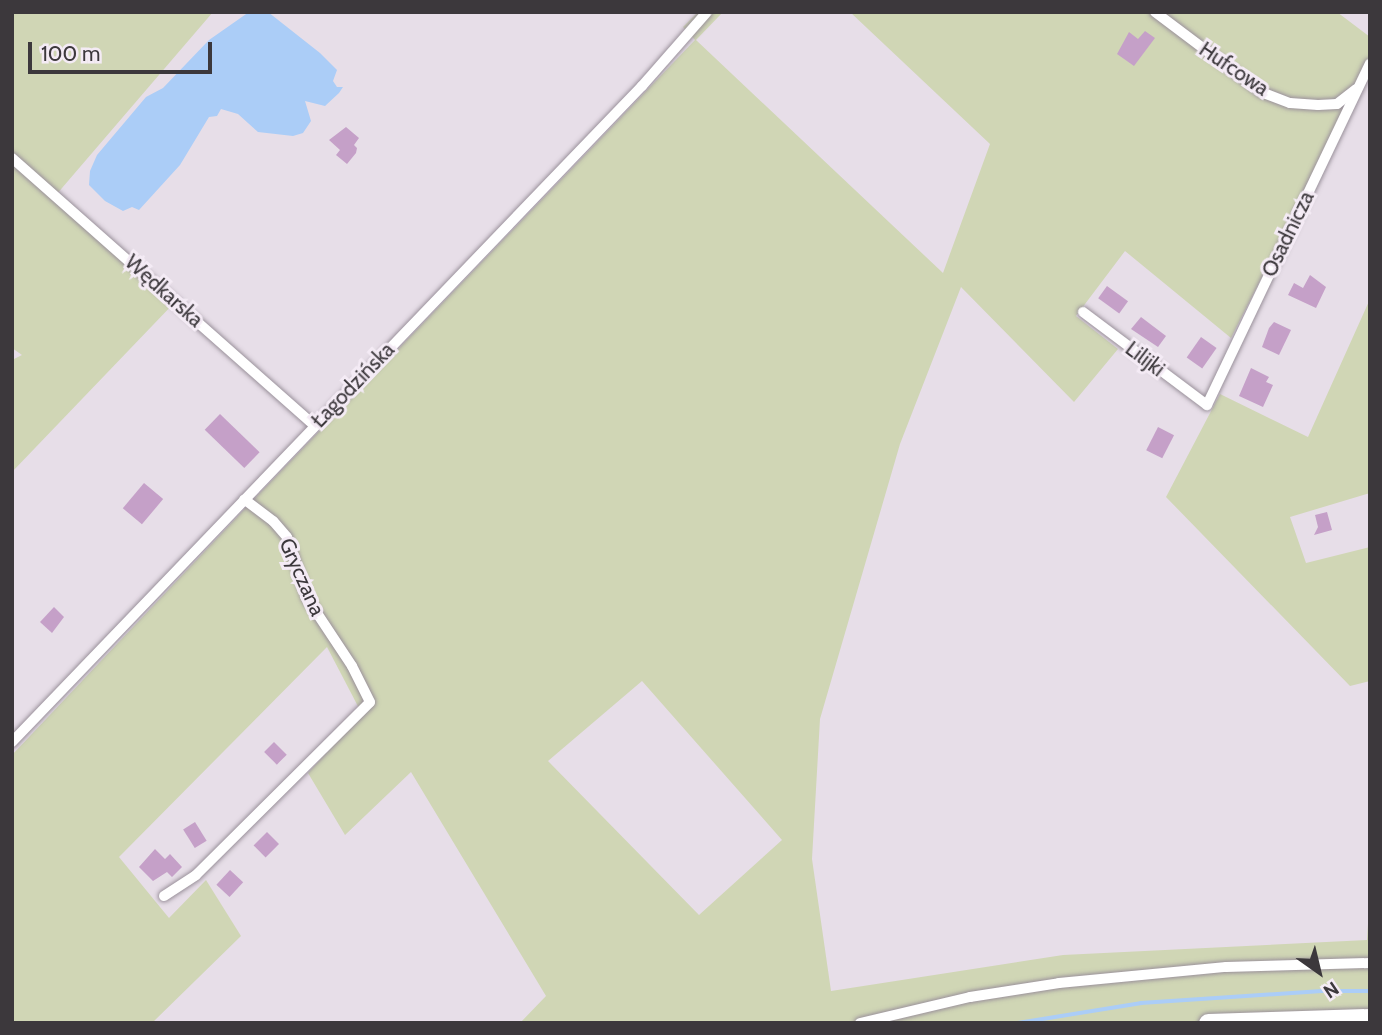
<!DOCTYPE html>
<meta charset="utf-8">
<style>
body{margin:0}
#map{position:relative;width:1382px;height:1035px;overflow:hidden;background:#e7dee8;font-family:Cabin,sans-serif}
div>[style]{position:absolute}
.green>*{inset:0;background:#d0d6b5}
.water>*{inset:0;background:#abcdf7}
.stream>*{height:3.5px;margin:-1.75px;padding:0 1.75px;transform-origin:1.75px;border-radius:1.75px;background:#abcdf7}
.building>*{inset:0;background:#c5a0c8;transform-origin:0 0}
.roads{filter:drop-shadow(0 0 2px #9a919b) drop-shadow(0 0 2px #9a919b)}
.street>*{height:10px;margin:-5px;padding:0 5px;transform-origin:5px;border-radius:5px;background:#fff}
.highway>*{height:19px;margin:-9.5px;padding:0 9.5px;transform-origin:9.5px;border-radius:9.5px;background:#fff}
span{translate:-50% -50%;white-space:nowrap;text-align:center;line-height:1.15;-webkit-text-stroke:6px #f4ebf5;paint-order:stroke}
.street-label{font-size:21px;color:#3c383c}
.frame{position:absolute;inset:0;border:14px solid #3c383c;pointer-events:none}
.north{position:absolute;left:1284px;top:937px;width:70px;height:70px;-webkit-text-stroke:5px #f4ebf5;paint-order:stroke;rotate:146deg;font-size:19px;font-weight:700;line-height:28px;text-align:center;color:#3c383c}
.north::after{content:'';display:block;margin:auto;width:24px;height:32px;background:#3c383c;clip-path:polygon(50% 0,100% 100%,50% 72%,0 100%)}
.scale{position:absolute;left:28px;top:42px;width:184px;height:32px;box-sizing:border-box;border:4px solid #3c383c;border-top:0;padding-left:9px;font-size:21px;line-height:24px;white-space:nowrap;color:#3c383c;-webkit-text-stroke:5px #f4ebf5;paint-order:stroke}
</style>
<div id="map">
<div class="green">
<div style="clip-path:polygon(12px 12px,213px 12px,56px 195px,176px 301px,12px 472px,12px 360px,22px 355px,12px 348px)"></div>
<div style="clip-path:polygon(evenodd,698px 12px,723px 12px,696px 40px,943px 273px,990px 144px,850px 12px,1337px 12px,1370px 37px,1370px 64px,1231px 338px,1125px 251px,1076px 316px,1118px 349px,1074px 402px,961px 287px,900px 444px,820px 719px,812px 859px,831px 991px,1063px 955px,1367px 940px,1370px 891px,1370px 1023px,520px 1023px,546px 996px,411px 772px,345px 835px,308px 773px,362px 714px,327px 647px,119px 857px,169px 918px,206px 880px,241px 936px,152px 1023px,12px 1023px,12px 755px,255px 498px,695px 40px,683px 27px,698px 12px,642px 681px,782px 840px,699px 915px,548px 761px,642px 681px)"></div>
<div style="clip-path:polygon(1370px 299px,1370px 493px,1290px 517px,1306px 563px,1370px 547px,1370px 681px,1350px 686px,1166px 497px,1220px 394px,1308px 437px)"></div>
</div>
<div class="water">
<div style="clip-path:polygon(249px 12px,268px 12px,320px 53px,337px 70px,333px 81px,337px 87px,343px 87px,339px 93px,325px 106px,305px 101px,311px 121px,303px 133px,293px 136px,258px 132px,238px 114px,221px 109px,217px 116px,209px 117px,180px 165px,139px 210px,132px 207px,123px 211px,105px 201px,89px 185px,90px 171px,97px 155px,146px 97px,163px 88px,209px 40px)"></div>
</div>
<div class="stream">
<div style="left:1018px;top:1023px;width:125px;rotate:-9.2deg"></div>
<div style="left:1141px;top:1003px;width:181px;rotate:-3.8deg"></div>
<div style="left:1322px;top:991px;width:48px"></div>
</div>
<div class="building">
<div style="clip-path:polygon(1145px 31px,1155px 38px,1134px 66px,1117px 54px,1129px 32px,1138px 39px)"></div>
<div style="clip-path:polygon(346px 127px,359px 138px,354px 145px,357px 148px,356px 153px,347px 164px,336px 155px,340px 150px,329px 140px)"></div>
<div style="clip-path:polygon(1310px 275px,1326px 287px,1316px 308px,1288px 295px,1294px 283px,1303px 288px)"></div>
<div style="left:1107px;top:286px;width:26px;height:15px;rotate:36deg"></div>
<div style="clip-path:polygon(1141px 317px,1166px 336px,1158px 347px,1131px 329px)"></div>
<div style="clip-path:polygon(1274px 322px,1291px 330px,1279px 355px,1262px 347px,1269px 328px)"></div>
<div style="left:1201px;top:337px;width:19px;height:25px;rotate:35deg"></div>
<div style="clip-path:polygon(1251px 368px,1269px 377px,1266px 382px,1273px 385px,1263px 407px,1239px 396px)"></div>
<div style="left:220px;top:414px;width:55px;height:22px;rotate:44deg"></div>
<div style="left:1158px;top:427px;width:18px;height:26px;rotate:27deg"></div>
<div style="left:144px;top:483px;width:25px;height:33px;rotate:40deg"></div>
<div style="clip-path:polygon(1327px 512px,1332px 530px,1314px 535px,1318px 527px,1315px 515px)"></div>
<div style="clip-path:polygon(54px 607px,64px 617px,52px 633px,40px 622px)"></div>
<div style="left:274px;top:742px;width:18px;height:14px;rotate:45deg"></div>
<div style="left:195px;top:822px;width:22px;height:14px;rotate:58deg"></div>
<div style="left:267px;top:832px;width:17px;height:19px;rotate:45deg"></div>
<div style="clip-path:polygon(155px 849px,165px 859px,170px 854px,182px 867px,172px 877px,167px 872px,153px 881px,139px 867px)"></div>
<div style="left:230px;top:870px;width:18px;height:20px;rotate:43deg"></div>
</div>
<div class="roads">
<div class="street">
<div style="left:1155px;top:12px;width:133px;rotate:37deg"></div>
<div style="left:1261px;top:92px;width:31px;rotate:21deg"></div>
<div style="left:1290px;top:103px;width:28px;rotate:4deg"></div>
<div style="left:1318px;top:105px;width:19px;rotate:-3deg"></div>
<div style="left:1337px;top:104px;width:24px;rotate:-38deg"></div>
<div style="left:12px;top:158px;width:403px;rotate:41.5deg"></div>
<div style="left:1083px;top:312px;width:155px;rotate:36.9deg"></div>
<div style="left:1207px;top:405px;width:378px;rotate:-64.5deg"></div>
<div style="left:12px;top:742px;width:910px;rotate:-46.16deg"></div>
<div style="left:642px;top:86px;width:98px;rotate:-48.7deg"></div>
<div style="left:164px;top:896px;width:38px;rotate:-33deg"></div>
<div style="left:196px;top:875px;width:245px;rotate:-44.8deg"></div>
<div style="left:370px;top:702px;width:40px;rotate:-116.6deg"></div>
<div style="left:352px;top:666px;width:82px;rotate:-123.5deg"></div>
<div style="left:307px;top:598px;width:64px;rotate:-108.2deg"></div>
<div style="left:287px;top:537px;width:21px;rotate:-131deg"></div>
<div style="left:273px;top:521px;width:36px;rotate:-143deg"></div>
<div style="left:860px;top:1023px;width:113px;rotate:-13.3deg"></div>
<div style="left:970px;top:997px;width:90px;rotate:-8.9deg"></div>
<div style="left:1059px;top:983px;width:168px;rotate:-5.5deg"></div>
<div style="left:1226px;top:967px;width:144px;rotate:-1.6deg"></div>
</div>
<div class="highway">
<div style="left:1208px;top:1023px;width:162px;rotate:-1.8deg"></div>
</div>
</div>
<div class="street-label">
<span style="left:1234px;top:69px;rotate:34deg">Hufcowa</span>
<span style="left:1288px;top:234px;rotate:-64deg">Osadnicza</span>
<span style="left:164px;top:291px;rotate:42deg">Wędkarska</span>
<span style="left:1145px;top:359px;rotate:37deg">Lilijki</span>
<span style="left:353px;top:385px;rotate:-46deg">Łagodzińska</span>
<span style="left:302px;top:577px;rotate:66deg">Gryczana</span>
</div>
<div class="frame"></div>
<div class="north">N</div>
<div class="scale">100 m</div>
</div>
